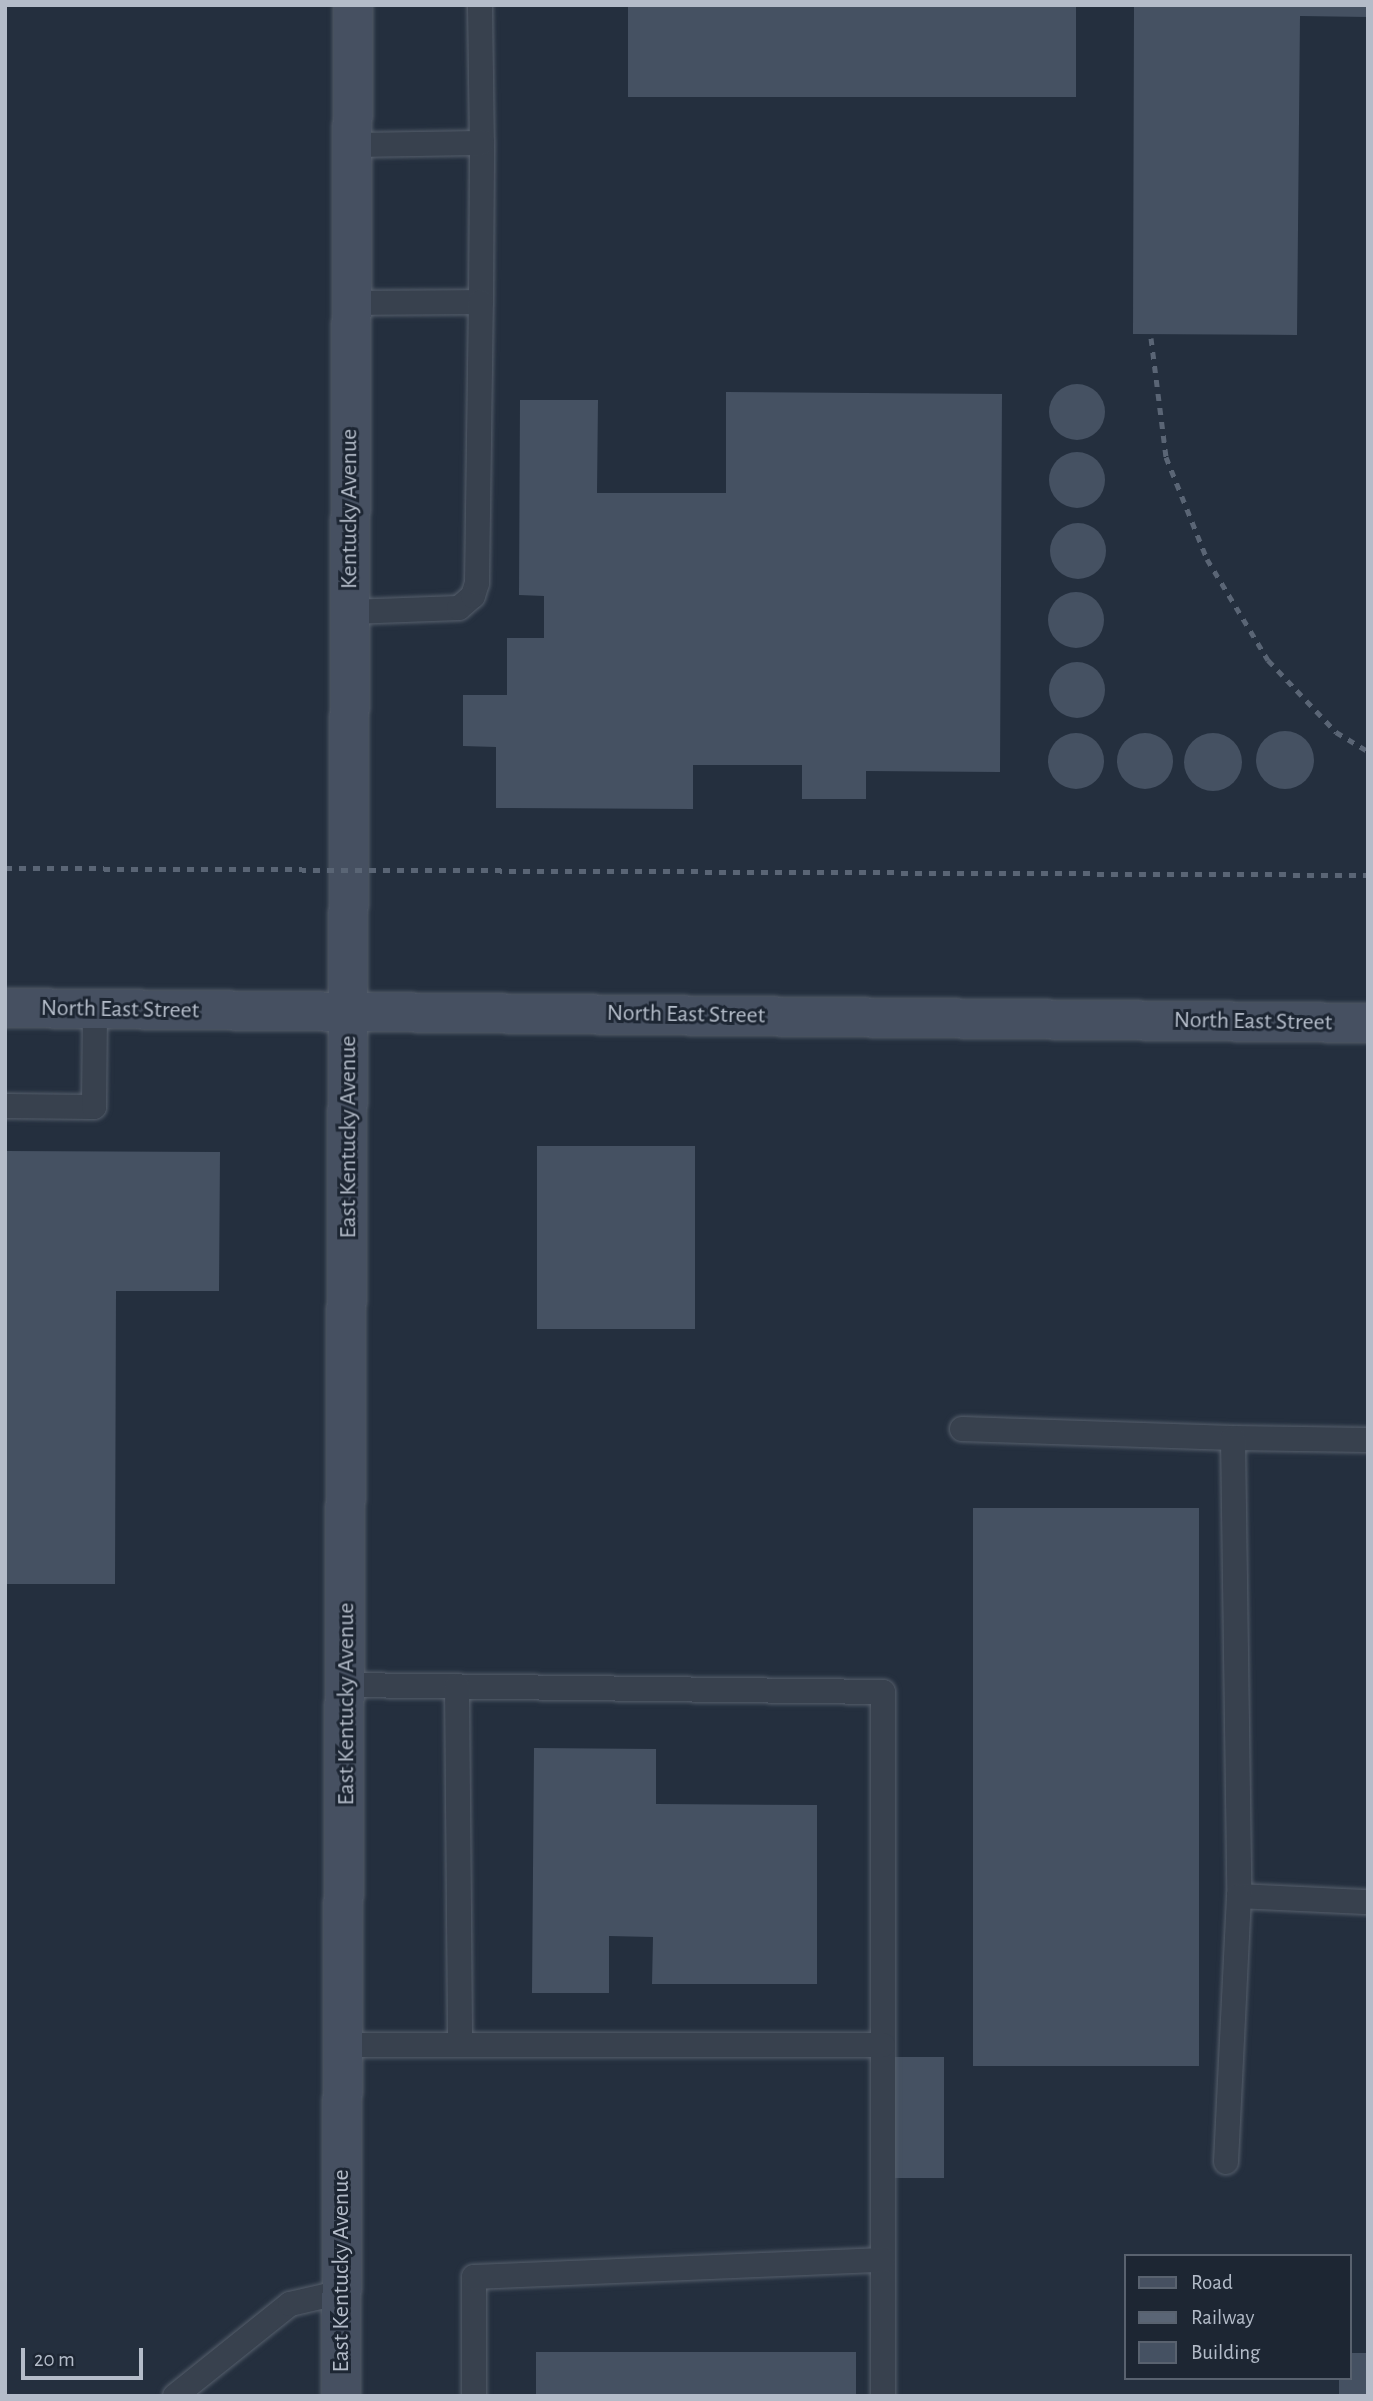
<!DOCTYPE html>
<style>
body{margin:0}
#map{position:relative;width:1373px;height:2401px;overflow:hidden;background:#242f3e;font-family:"Alegreya Sans",sans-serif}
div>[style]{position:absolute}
.building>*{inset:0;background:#455162;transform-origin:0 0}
.round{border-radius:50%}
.roads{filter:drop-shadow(0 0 2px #565f6c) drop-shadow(0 0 2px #565f6c)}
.lane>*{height:24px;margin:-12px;padding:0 12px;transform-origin:12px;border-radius:12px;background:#38414e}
.secondary>*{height:38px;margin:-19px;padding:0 19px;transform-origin:19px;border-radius:19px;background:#465061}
.rail>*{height:5px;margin-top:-2.5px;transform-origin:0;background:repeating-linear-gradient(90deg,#5a6575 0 7px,transparent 0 14px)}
span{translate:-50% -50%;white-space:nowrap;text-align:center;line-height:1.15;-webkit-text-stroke:6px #1d2633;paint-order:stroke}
.street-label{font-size:24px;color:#b4bcc9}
.frame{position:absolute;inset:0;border:7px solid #b4bcc9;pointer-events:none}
.legend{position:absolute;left:1124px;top:2254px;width:228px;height:126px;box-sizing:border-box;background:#1d2633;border:2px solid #59626f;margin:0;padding:9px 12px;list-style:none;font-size:21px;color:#b4bcc9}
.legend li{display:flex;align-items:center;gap:14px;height:35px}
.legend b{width:35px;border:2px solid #59626f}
.scale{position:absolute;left:21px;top:2348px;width:122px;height:32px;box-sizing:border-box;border:4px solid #b4bcc9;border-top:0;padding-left:9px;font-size:21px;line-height:24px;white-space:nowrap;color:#b4bcc9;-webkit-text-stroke:5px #1d2633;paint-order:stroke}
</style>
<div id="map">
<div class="building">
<div style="left:628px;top:5px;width:448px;height:92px"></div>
<div style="clip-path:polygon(1134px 5px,1368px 5px,1368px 17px,1300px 16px,1297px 335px,1133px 334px)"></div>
<div class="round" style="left:1049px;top:384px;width:56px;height:56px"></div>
<div style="clip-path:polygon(726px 392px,1002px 394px,1000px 772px,866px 771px,866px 799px,802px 799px,802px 765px,693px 765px,693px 809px,496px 808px,496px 747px,463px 746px,463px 695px,507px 695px,507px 638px,544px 638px,544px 596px,519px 595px,520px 400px,598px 400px,597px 493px,726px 493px)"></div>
<div class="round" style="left:1049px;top:452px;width:56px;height:56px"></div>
<div class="round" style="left:1050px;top:523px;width:56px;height:56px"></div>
<div class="round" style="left:1048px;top:592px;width:56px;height:56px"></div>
<div class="round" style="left:1049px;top:662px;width:56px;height:56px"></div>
<div class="round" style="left:1256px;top:731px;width:58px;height:58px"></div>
<div class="round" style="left:1117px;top:733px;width:56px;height:56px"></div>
<div class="round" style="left:1048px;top:733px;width:56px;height:56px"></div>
<div class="round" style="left:1184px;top:733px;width:58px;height:58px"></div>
<div style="left:537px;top:1146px;width:158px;height:183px"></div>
<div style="clip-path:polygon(5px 1151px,220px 1152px,219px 1291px,116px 1291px,115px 1584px,5px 1584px)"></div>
<div style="left:973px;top:1508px;width:226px;height:558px"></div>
<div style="clip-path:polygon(534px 1748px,656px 1749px,656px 1804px,817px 1805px,817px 1984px,652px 1984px,653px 1937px,609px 1936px,609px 1993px,532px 1993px)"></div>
<div style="left:886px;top:2057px;width:58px;height:121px"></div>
<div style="left:536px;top:2352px;width:320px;height:44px"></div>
<div style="clip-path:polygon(1350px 2353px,1368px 2353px,1368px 2396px,1339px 2396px,1339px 2378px,1350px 2378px)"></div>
</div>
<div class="roads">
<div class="lane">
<div style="left:480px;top:5px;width:138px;rotate:89.2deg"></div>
<div style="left:351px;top:303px;width:130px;rotate:-0.4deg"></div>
<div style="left:481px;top:302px;width:159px;rotate:-89.6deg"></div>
<div style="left:482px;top:143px;width:130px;rotate:179.1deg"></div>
<div style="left:350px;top:612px;width:109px;rotate:-2.1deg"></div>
<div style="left:459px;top:608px;width:18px;rotate:-41deg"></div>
<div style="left:473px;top:596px;width:14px;rotate:-73deg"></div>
<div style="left:477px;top:583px;width:281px;rotate:-89.2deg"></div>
<div style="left:5px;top:1106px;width:89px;rotate:0.6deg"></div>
<div style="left:94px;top:1107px;width:98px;rotate:-89.4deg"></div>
<div style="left:962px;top:1429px;width:271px;rotate:1.9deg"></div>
<div style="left:1368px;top:1440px;width:135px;rotate:-179.2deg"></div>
<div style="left:1233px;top:1438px;width:458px;rotate:89.2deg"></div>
<div style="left:1239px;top:1896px;width:129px;rotate:2.7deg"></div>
<div style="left:347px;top:1685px;width:536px;rotate:0.75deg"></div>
<div style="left:883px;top:1692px;width:704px;rotate:90deg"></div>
<div style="left:457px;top:1686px;width:358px;rotate:89.5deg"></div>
<div style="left:344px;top:2045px;width:539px"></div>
<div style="left:1226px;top:2162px;width:266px;rotate:-87.2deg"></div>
<div style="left:175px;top:2396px;width:147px;rotate:-38.7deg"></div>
<div style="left:290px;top:2304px;width:53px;rotate:-13deg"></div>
<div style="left:474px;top:2396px;width:119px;rotate:-90deg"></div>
<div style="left:474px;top:2277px;width:409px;rotate:-2.4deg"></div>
</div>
<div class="secondary">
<div style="left:5px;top:1008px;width:1363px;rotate:0.63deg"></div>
<div style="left:341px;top:2396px;width:2391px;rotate:-89.71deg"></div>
</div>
</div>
<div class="rail">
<div style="left:1151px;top:338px;width:120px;rotate:82.8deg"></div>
<div style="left:1166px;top:457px;width:110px;rotate:68.1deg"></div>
<div style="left:1207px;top:559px;width:118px;rotate:58.9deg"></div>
<div style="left:1268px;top:660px;width:99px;rotate:46.6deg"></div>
<div style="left:1336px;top:732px;width:37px;rotate:31deg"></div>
<div style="left:5px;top:868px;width:1363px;rotate:0.29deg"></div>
</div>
<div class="street-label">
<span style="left:350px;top:509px;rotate:-90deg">Kentucky Avenue</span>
<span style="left:120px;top:1010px;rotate:1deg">North East Street</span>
<span style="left:686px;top:1015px;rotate:1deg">North East Street</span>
<span style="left:1253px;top:1022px;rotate:1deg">North East Street</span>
<span style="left:349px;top:1137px;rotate:-90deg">East Kentucky Avenue</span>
<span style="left:347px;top:1704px;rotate:-90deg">East Kentucky Avenue</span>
<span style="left:342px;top:2271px;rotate:-90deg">East Kentucky Avenue</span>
</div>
<div class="frame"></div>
<ul class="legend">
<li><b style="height:9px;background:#465061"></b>Road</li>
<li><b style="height:9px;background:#5a6575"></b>Railway</li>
<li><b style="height:19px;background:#455162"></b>Building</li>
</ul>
<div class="scale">20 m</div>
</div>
